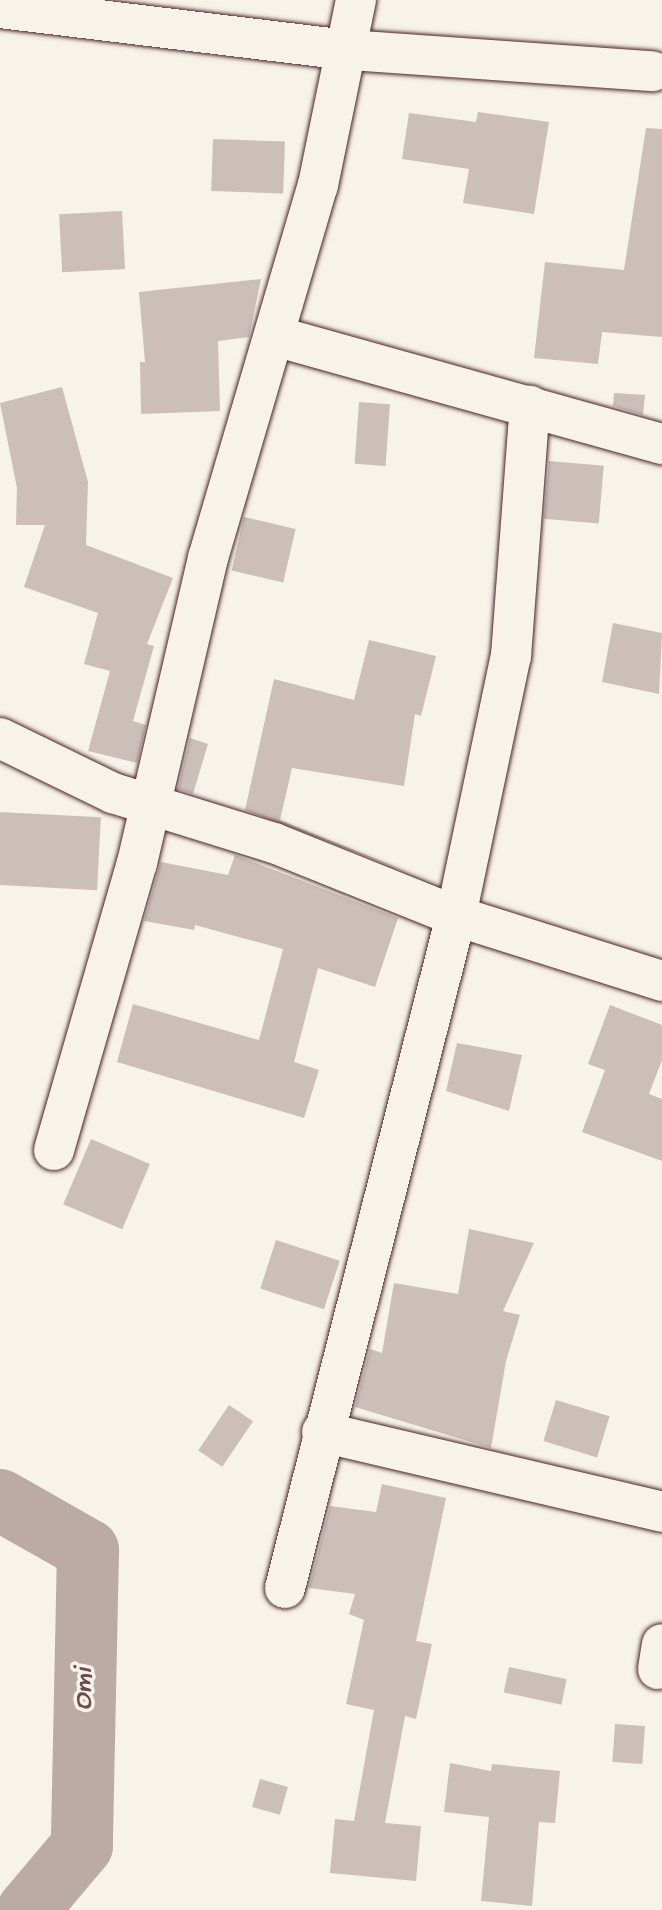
<!DOCTYPE html>
<style>
body{margin:0}
#map{position:relative;width:662px;height:1910px;overflow:hidden;background:#f7f3e8;font-family:"Gochi Hand",sans-serif}
div>[style]{position:absolute}
.river>*{height:62px;margin:-31px;padding:0 31px;transform-origin:31px;border-radius:31px;background:#bcaaa7}
.building>*{inset:0;background:#ccbfb9;transform-origin:0 0}
.roads{filter:drop-shadow(0 0 2px #4a1f2b) drop-shadow(0 0 2px #4a1f2b)}
.minor>*{height:40px;margin:-20px;padding:0 20px;transform-origin:20px;border-radius:20px;background:#f7f3e8}
span{translate:-50% -50%;white-space:nowrap;text-align:center;line-height:1.15;-webkit-text-stroke:7px #f7f3e8;paint-order:stroke}
.water-label{font-size:28px;color:#6c4950;font-style:italic}
</style>
<div id="map">
<div class="river">
<div style="left:0;top:1500px;width:101px;rotate:29.6deg"></div>
<div style="left:88px;top:1550px;width:296px;rotate:91.2deg"></div>
<div style="left:82px;top:1846px;width:84px;rotate:130.2deg"></div>
</div>
<div class="building">
<div style="clip-path:polygon(478px 112px,549px 122px,534px 214px,463px 203px,469px 169px,402px 159px,409px 113px,476px 122px)"></div>
<div style="clip-path:polygon(646px 128px,662px 129px,662px 337px,602px 332px,598px 364px,534px 358px,545px 262px,624px 270px)"></div>
<div style="left:213px;top:139px;width:72px;height:52px;rotate:2deg"></div>
<div style="left:122px;top:211px;width:58px;height:63px;rotate:87deg"></div>
<div style="clip-path:polygon(261px 279px,249px 337px,218px 341px,220px 411px,141px 414px,140px 362px,145px 362px,139px 292px)"></div>
<div style="clip-path:polygon(62px 387px,88px 482px,86px 545px,173px 578px,147px 644px,154px 646px,133px 721px,146px 725px,137px 763px,88px 751px,110px 671px,84px 664px,98px 613px,24px 587px,45px 525px,16px 525px,17px 488px,0 403px)"></div>
<div style="clip-path:polygon(614px 393px,645px 395px,643px 415px,613px 406px)"></div>
<div style="left:359px;top:402px;width:31px;height:62px;rotate:4deg"></div>
<div style="left:549px;top:461px;width:55px;height:58px;rotate:5deg"></div>
<div style="left:244px;top:517px;width:53px;height:55px;rotate:13deg"></div>
<div style="clip-path:polygon(613px 623px,662px 633px,659px 694px,602px 682px)"></div>
<div style="clip-path:polygon(369px 640px,436px 656px,421px 716px,415px 714px,404px 786px,292px 768px,280px 820px,413px 874px,245px 810px,274px 679px,354px 700px)"></div>
<div style="clip-path:polygon(190px 738px,208px 744px,193px 794px,178px 789px)"></div>
<div style="left:0;top:812px;width:101px;height:73px;rotate:3deg"></div>
<div style="clip-path:polygon(235px 855px,398px 918px,375px 987px,318px 968px,294px 1062px,319px 1070px,304px 1118px,117px 1062px,133px 1004px,259px 1040px,283px 949px,195px 925px,194px 930px,144px 921px,161px 862px,228px 875px)"></div>
<div style="clip-path:polygon(610px 1005px,662px 1025px,662px 1060px,649px 1094px,662px 1099px,662px 1161px,582px 1132px,605px 1070px,588px 1064px)"></div>
<div style="clip-path:polygon(457px 1043px,522px 1055px,509px 1111px,446px 1091px)"></div>
<div style="left:91px;top:1139px;width:64px;height:71px;rotate:23deg"></div>
<div style="clip-path:polygon(469px 1229px,534px 1243px,503px 1311px,520px 1315px,506px 1361px,491px 1448px,355px 1407px,370px 1349px,382px 1353px,394px 1283px,458px 1294px)"></div>
<div style="left:276px;top:1240px;width:67px;height:51px;rotate:18deg"></div>
<div style="left:556px;top:1400px;width:56px;height:43px;rotate:17deg"></div>
<div style="left:229px;top:1405px;width:29px;height:55px;rotate:34deg"></div>
<div style="clip-path:polygon(382px 1484px,446px 1498px,416px 1641px,432px 1644px,416px 1719px,405px 1716px,385px 1823px,421px 1826px,416px 1881px,330px 1873px,335px 1819px,354px 1821px,374px 1710px,346px 1704px,364px 1620px,349px 1614px,355px 1594px,309px 1588px,330px 1506px,376px 1512px)"></div>
<div style="left:509px;top:1667px;width:59px;height:26px;rotate:12deg"></div>
<div style="left:615px;top:1724px;width:30px;height:38px;rotate:4deg"></div>
<div style="clip-path:polygon(450px 1763px,491px 1771px,492px 1764px,560px 1771px,555px 1823px,539px 1822px,532px 1906px,481px 1901px,489px 1817px,444px 1812px)"></div>
<div style="left:260px;top:1779px;width:29px;height:29px;rotate:16deg"></div>
</div>
<div class="roads">
<div class="minor">
<div style="left:0;top:8px;width:352px;rotate:6.9deg"></div>
<div style="left:349px;top:50px;width:304px;rotate:4deg"></div>
<div style="left:275px;top:336px;width:402px;rotate:15.6deg"></div>
<div style="left:0;top:738px;width:126px;rotate:26deg"></div>
<div style="left:113px;top:793px;width:169px;rotate:17.3deg"></div>
<div style="left:274px;top:843px;width:196px;rotate:21.9deg"></div>
<div style="left:456px;top:916px;width:266px;rotate:-78.1deg"></div>
<div style="left:511px;top:656px;width:251px;rotate:-85.7deg"></div>
<div style="left:54px;top:1150px;width:299px;rotate:-73.9deg"></div>
<div style="left:137px;top:863px;width:313px;rotate:-76.9deg"></div>
<div style="left:208px;top:558px;width:389px;rotate:-73.6deg"></div>
<div style="left:318px;top:185px;width:189px;rotate:-78.4deg"></div>
<div style="left:322px;top:1432px;width:349px;rotate:13.2deg"></div>
<div style="left:285px;top:1588px;width:693px;rotate:-75.72deg"></div>
<div style="left:456px;top:916px;width:216px;rotate:17.5deg"></div>
<div style="left:658px;top:1669px;width:25px;rotate:-81deg"></div>
</div>
</div>
<div class="water-label">
<span style="left:85px;top:1689px;rotate:-89deg">Omi</span>
</div>
</div>
